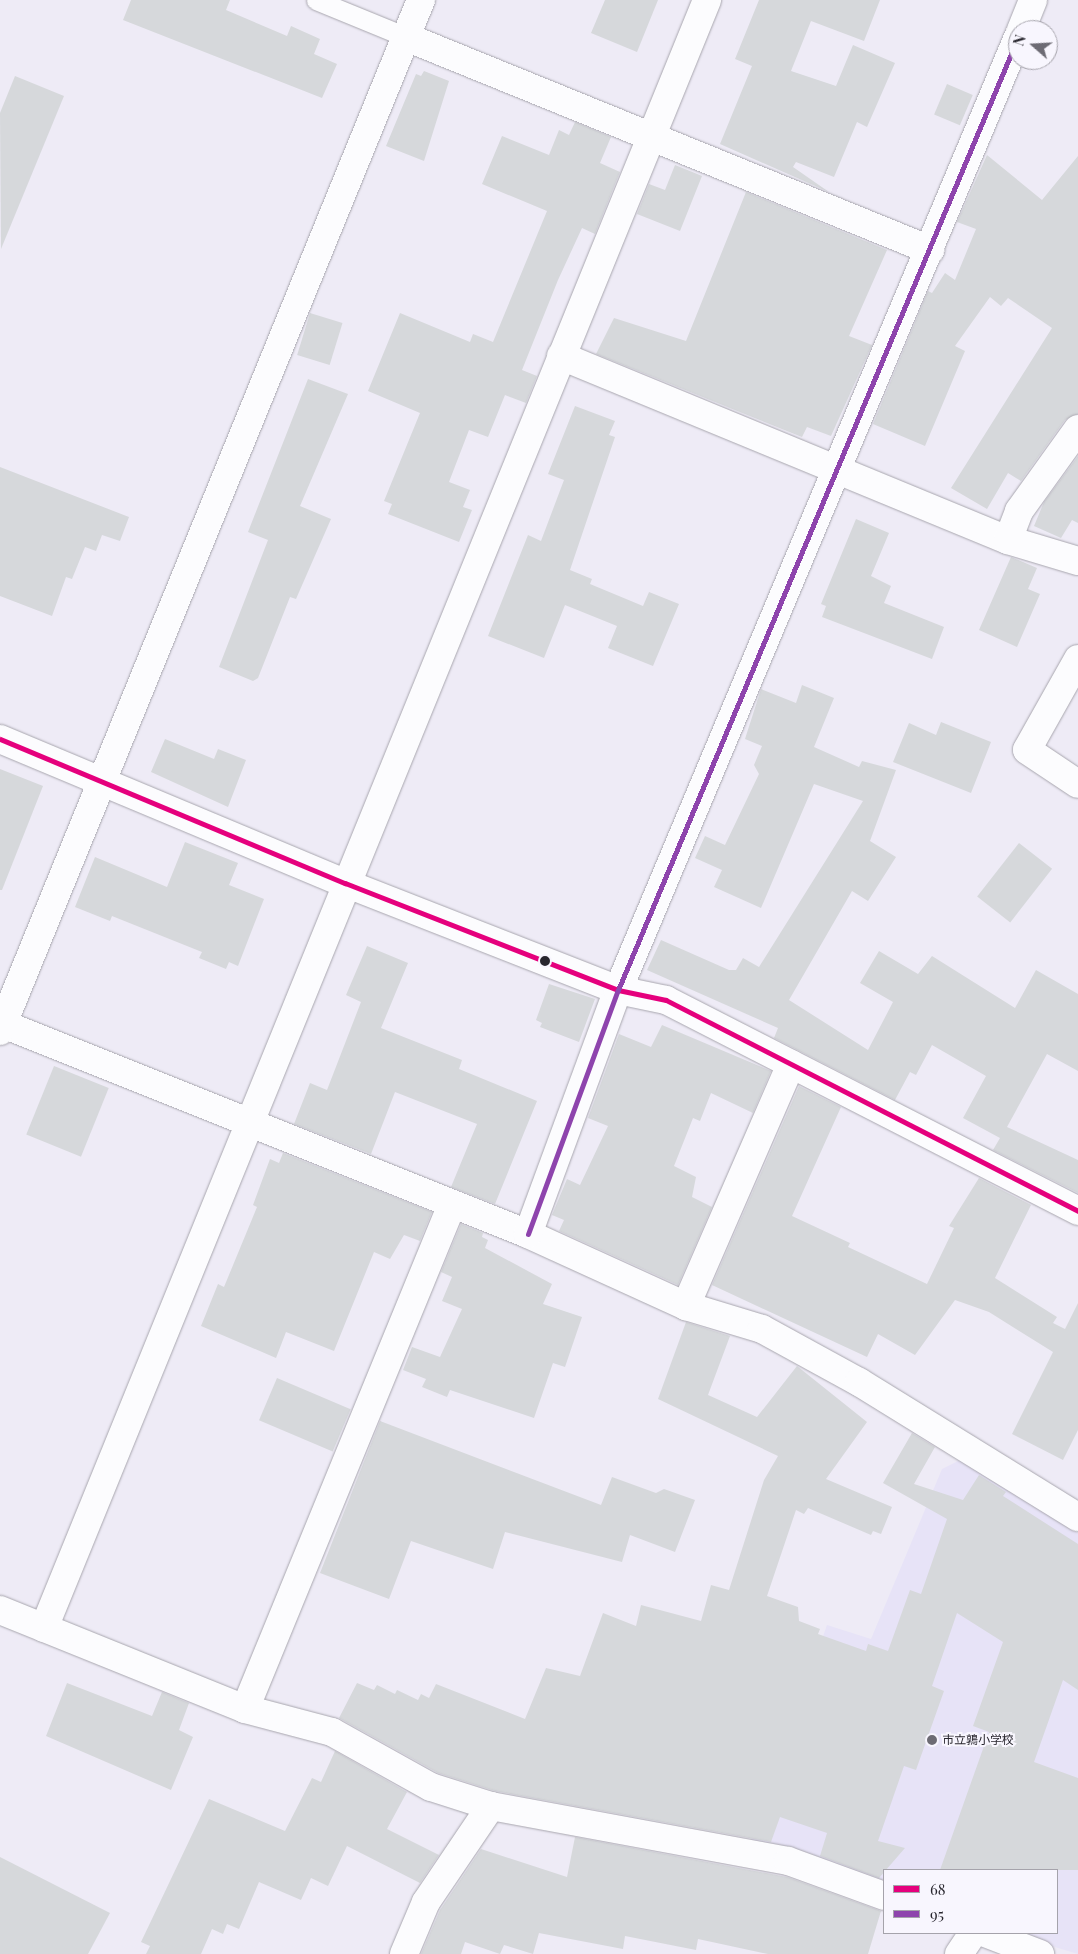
<!DOCTYPE html>
<meta charset="utf-8">
<style>
body{margin:0}
#map{position:relative;width:1078px;height:1954px;overflow:hidden;background:#eeebf6;font-family:"Playfair Display","Noto Sans JP",serif}
div>[style]{position:absolute}
.built>*{inset:0;background:#e7e3f7}
.building>*{inset:0;background:#d6d8db;transform-origin:0 0}
.roads{filter:drop-shadow(0 0 1px #a8a6ae) drop-shadow(0 0 1px #a8a6ae)}
.lane>*{height:19px;margin:-9.5px;padding:0 9.5px;transform-origin:9.5px;border-radius:9.5px;background:#fcfcfe}
.street>*{height:28px;margin:-14px;padding:0 14px;transform-origin:14px;border-radius:14px;background:#fcfcfe}
.bus-1>*{height:5px;margin:-2.5px;padding:0 2.5px;transform-origin:2.5px;border-radius:2.5px;background:#e5007d}
.bus-2>*{height:5px;margin:-2.5px;padding:0 2.5px;transform-origin:2.5px;border-radius:2.5px;background:#8e44ad}
.dots>*{width:14px;height:14px;translate:-50% -50%;box-sizing:border-box;border:2px solid #f8f6fe;border-radius:50%}
span{translate:-50% -50%;white-space:nowrap;text-align:center;line-height:1.15;-webkit-text-stroke:4px #f8f6fe;paint-order:stroke}
.poi-label{font-size:12px;color:#28262e}
.left{translate:0 -50%;text-align:left}
.legend{position:absolute;left:883px;top:1869px;width:175px;height:65px;box-sizing:border-box;background:#f8f6fe;border:1px solid #a5a3ab;margin:0;padding:6px 9px;list-style:none;font-size:15px;color:#28262e}
.legend li{display:flex;align-items:center;gap:10px;height:25px}
.legend b{width:25px;border:1px solid #a5a3ab}
.north{position:absolute;left:1008px;top:20px;width:50px;height:50px;box-sizing:border-box;background:#f8f6fe;border:1px solid #a5a3ab;border-radius:50%;rotate:289deg;font-size:14px;font-weight:700;line-height:20px;text-align:center;color:#28262e}
.north::after{content:'';display:block;margin:auto;width:18px;height:22px;background:#6d6b74;clip-path:polygon(50% 0,100% 100%,50% 72%,0 100%)}
</style>
<div id="map">
<div class="built">
<div style="clip-path:polygon(962px 1459px,1078px 1533px,1078px 1954px,1009px 1933px,1057px 1933px,1057px 1870px,884px 1870px,884px 1889px,751px 1841px,827px 1625px,871px 1639px,942px 1469px)"></div>
</div>
<div class="building">
<div style="clip-path:polygon(131px 0,230px 0,226px 10px,287px 36px,291px 26px,320px 39px,314px 54px,337px 64px,322px 98px,123px 20px)"></div>
<div style="clip-path:polygon(605px 0,658px 0,637px 52px,591px 33px)"></div>
<div style="clip-path:polygon(759px 0,880px 0,864px 41px,811px 21px,791px 71px,836px 86px,853px 45px,895px 63px,867px 127px,857px 122px,834px 177px,796px 162px,793px 167px,829px 192px,720px 144px,752px 66px,735px 59px)"></div>
<div style="clip-path:polygon(424px 71px,449px 81px,424px 161px,386px 146px,416px 74px,421px 76px)"></div>
<div style="clip-path:polygon(15px 76px,64px 96px,1px 249px,0 113px)"></div>
<div style="left:947px;top:84px;width:28px;height:33px;rotate:23deg"></div>
<div style="clip-path:polygon(575px 122px,611px 137px,600px 163px,620px 172px,595px 234px,582px 228px,558px 280px,522px 370px,537px 376px,526px 403px,505px 395px,488px 437px,469px 430px,449px 482px,470px 490px,463px 507px,472px 510px,459px 542px,388px 514px,392px 504px,384px 501px,420px 413px,368px 391px,400px 313px,470px 342px,473px 334px,493px 342px,547px 211px,482px 184px,502px 136px,549px 155px,559px 130px,569px 135px)"></div>
<div style="clip-path:polygon(987px 155px,1042px 200px,1078px 156px,1078px 414px,1065px 420px,1021px 481px,1008px 473px,987px 509px,951px 488px,1052px 328px,1008px 298px,1001px 306px,990px 297px,955px 346px,965px 351px,925px 446px,873px 424px,928px 291px,932px 293px,945px 273px,955px 280px,976px 229px,957px 222px)"></div>
<div style="clip-path:polygon(675px 165px,702px 176px,680px 231px,637px 214px,649px 184px,665px 190px)"></div>
<div style="clip-path:polygon(746px 192px,887px 250px,849px 336px,872px 345px,831px 436px,807px 427px,802px 437px,596px 354px,614px 318px,686px 341px)"></div>
<div style="left:310px;top:313px;width:34px;height:44px;rotate:17deg"></div>
<div style="clip-path:polygon(308px 379px,348px 394px,300px 506px,331px 519px,296px 599px,290px 597px,258px 678px,253px 681px,219px 667px,268px 540px,248px 532px)"></div>
<div style="clip-path:polygon(575px 406px,615px 421px,609px 435px,615px 437px,570px 570px,592px 579px,590px 584px,643px 606px,649px 592px,679px 604px,653px 666px,608px 648px,617px 626px,565px 605px,544px 658px,488px 636px,528px 535px,541px 541px,564px 480px,548px 474px)"></div>
<div style="clip-path:polygon(1078px 456px,1078px 523px,1072px 520px,1061px 538px,1034px 526px,1044px 502px)"></div>
<div style="clip-path:polygon(0 467px,129px 517px,120px 541px,102px 535px,96px 551px,85px 547px,72px 579px,66px 577px,52px 616px,0 596px)"></div>
<div style="clip-path:polygon(856px 519px,889px 533px,871px 576px,891px 586px,884px 603px,944px 627px,932px 659px,822px 617px,826px 606px,821px 604px)"></div>
<div style="clip-path:polygon(1011px 557px,1037px 568px,1028px 589px,1040px 594px,1017px 647px,979px 630px)"></div>
<div style="clip-path:polygon(802px 685px,834px 698px,814px 747px,859px 767px,862px 761px,896px 770px,870px 841px,896px 857px,868px 901px,852px 891px,789px 1000px,868px 1050px,893px 1002px,860px 983px,879px 951px,918px 974px,932px 956px,1015px 1008px,1036px 970px,1078px 994px,1078px 1071px,1047px 1054px,1007px 1127px,1078px 1160px,1078px 1193px,993px 1150px,1000px 1138px,963px 1118px,986px 1076px,932px 1045px,916px 1075px,910px 1072px,895px 1100px,774px 1038px,778px 1028px,647px 970px,661px 940px,729px 970px,736px 970px,743px 958px,759px 967px,863px 801px,814px 784px,761px 908px,714px 887px,722px 870px,695px 858px,705px 836px,725px 845px,759px 774px,754px 765px,762px 746px,745px 739px,761px 689px,796px 703px)"></div>
<div style="clip-path:polygon(941px 722px,991px 742px,971px 793px,893px 762px,909px 723px,936px 735px)"></div>
<div style="clip-path:polygon(165px 739px,214px 759px,218px 749px,246px 760px,228px 807px,151px 772px)"></div>
<div style="clip-path:polygon(0 769px,43px 786px,2px 890px,0 890px)"></div>
<div style="clip-path:polygon(185px 842px,238px 863px,229px 885px,264px 899px,238px 966px,229px 962px,226px 969px,199px 958px,202px 952px,112px 916px,110px 921px,75px 907px,95px 857px,167px 887px)"></div>
<div style="left:1019px;top:843px;width:42px;height:68px;rotate:38deg"></div>
<div style="clip-path:polygon(367px 946px,408px 963px,381px 1028px,462px 1060px,459px 1069px,537px 1101px,495px 1204px,451px 1187px,477px 1124px,395px 1092px,371px 1154px,294px 1124px,310px 1083px,327px 1090px,361px 1002px,346px 995px)"></div>
<div style="clip-path:polygon(549px 984px,595px 999px,579px 1042px,540px 1027px,542px 1023px,536px 1020px)"></div>
<div style="clip-path:polygon(662px 1025px,771px 1071px,753px 1113px,711px 1093px,700px 1121px,693px 1118px,674px 1166px,696px 1177px,692px 1197px,712px 1207px,678px 1285px,559px 1231px,564px 1220px,552px 1215px,567px 1179px,580px 1185px,608px 1126px,588px 1118px,619px 1034px,651px 1047px)"></div>
<div style="left:54px;top:1066px;width:59px;height:74px;rotate:22deg"></div>
<div style="clip-path:polygon(799px 1086px,841px 1107px,792px 1216px,850px 1243px,848px 1247px,927px 1284px,954px 1228px,949px 1226px,979px 1178px,1031px 1205px,995px 1278px,1057px 1317px,1053px 1323px,1065px 1329px,1078px 1303px,1078px 1430px,1063px 1460px,1012px 1434px,1053px 1352px,989px 1312px,955px 1300px,915px 1355px,878px 1334px,867px 1357px,712px 1285px)"></div>
<div style="clip-path:polygon(283px 1153px,432px 1212px,420px 1241px,404px 1235px,390px 1259px,374px 1252px,334px 1351px,286px 1332px,276px 1358px,201px 1326px,218px 1284px,224px 1287px,257px 1207px,253px 1205px,270px 1159px,279px 1163px)"></div>
<div style="clip-path:polygon(461px 1224px,483px 1233px,482px 1237px,488px 1240px,485px 1248px,552px 1284px,543px 1304px,582px 1317px,565px 1367px,553px 1363px,534px 1418px,450px 1390px,447px 1397px,422px 1387px,426px 1379px,403px 1370px,412px 1347px,440px 1357px,462px 1309px,442px 1301px,452px 1277px,441px 1272px)"></div>
<div style="clip-path:polygon(686px 1322px,730px 1336px,708px 1395px,757px 1417px,797px 1366px,867px 1422px,826px 1479px,892px 1507px,881px 1534px,873px 1531px,871px 1535px,808px 1508px,804px 1514px,796px 1510px,767px 1596px,798px 1607px,799px 1621px,820px 1629px,818px 1634px,866px 1651px,868px 1644px,888px 1651px,910px 1590px,921px 1594px,947px 1519px,883px 1483px,912px 1433px,935px 1447px,914px 1484px,963px 1500px,979px 1475px,1006px 1492px,1003px 1496px,1078px 1544px,1078px 1690px,1063px 1680px,1034px 1762px,1078px 1778px,1078px 1870px,940px 1870px,989px 1732px,973px 1726px,1003px 1642px,957px 1613px,932px 1686px,944px 1691px,916px 1770px,904px 1766px,878px 1841px,905px 1848px,879px 1878px,820px 1856px,827px 1833px,780px 1817px,771px 1842px,495px 1791px,438px 1773px,339px 1718px,357px 1683px,374px 1690px,377px 1685px,395px 1694px,397px 1690px,418px 1700px,421px 1694px,429px 1698px,436px 1684px,525px 1719px,546px 1668px,580px 1676px,603px 1613px,636px 1626px,641px 1605px,701px 1621px,711px 1585px,729px 1590px,764px 1480px,778px 1456px,658px 1399px)"></div>
<div style="left:277px;top:1378px;width:80px;height:46px;rotate:23deg"></div>
<div style="clip-path:polygon(380px 1421px,601px 1505px,612px 1477px,656px 1493px,664px 1489px,695px 1500px,675px 1552px,630px 1535px,622px 1562px,505px 1532px,493px 1569px,411px 1541px,389px 1599px,320px 1573px)"></div>
<div style="clip-path:polygon(67px 1683px,152px 1716px,162px 1692px,189px 1703px,179px 1730px,193px 1737px,171px 1790px,46px 1736px)"></div>
<div style="clip-path:polygon(335px 1751px,407px 1792px,387px 1829px,439px 1855px,420px 1883px,347px 1846px,328px 1886px,311px 1878px,301px 1900px,259px 1882px,239px 1929px,227px 1924px,223px 1934px,212px 1929px,201px 1954px,146px 1954px,150px 1946px,141px 1942px,209px 1799px,285px 1831px,312px 1778px,321px 1782px)"></div>
<div style="clip-path:polygon(575px 1837px,787px 1877px,881px 1911px,868px 1954px,768px 1954px,698px 1939px,696px 1950px,625px 1936px,623px 1949px,539px 1933px,533px 1954px,504px 1945px,500px 1954px,465px 1942px,461px 1954px,421px 1954px,440px 1910px,481px 1849px,567px 1877px)"></div>
<div style="clip-path:polygon(0 1857px,110px 1913px,88px 1954px,0 1954px)"></div>
</div>
<div class="roads">
<div class="lane">
<div style="left:316px;top:0;width:97px;rotate:22.3deg"></div>
</div>
<div class="street">
<div style="left:1021px;top:30px;width:32px;rotate:-68deg"></div>
<div style="left:406px;top:37px;width:566px;rotate:22.12deg"></div>
<div style="left:561px;top:356px;width:483px;rotate:22.4deg"></div>
<div style="left:1008px;top:540px;width:73px;rotate:16.7deg"></div>
<div style="left:1008px;top:540px;width:31px;rotate:-69deg"></div>
<div style="left:1019px;top:511px;width:101px;rotate:-54.3deg"></div>
<div style="left:1078px;top:659px;width:104px;rotate:119.3deg"></div>
<div style="left:1027px;top:750px;width:61px;rotate:33.7deg"></div>
<div style="left:0;top:739px;width:374px;rotate:22.7deg"></div>
<div style="left:345px;top:883px;width:293px;rotate:21.4deg"></div>
<div style="left:618px;top:990px;width:49px;rotate:11.8deg"></div>
<div style="left:666px;top:1000px;width:463px;rotate:27.1deg"></div>
<div style="left:3px;top:1024px;width:565px;rotate:21.8deg"></div>
<div style="left:528px;top:1234px;width:174px;rotate:24.5deg"></div>
<div style="left:0;top:1031px;width:1114px;rotate:-67.79deg"></div>
<div style="left:791px;top:1064px;width:264px;rotate:113.5deg"></div>
<div style="left:686px;top:1306px;width:79px;rotate:16.8deg"></div>
<div style="left:762px;top:1329px;width:111px;rotate:28.7deg"></div>
<div style="left:859px;top:1382px;width:257px;rotate:31.7deg"></div>
<div style="left:528px;top:1234px;width:260px;rotate:-69.8deg"></div>
<div style="left:618px;top:990px;width:1034px;rotate:-67.23deg"></div>
<div style="left:0;top:1610px;width:264px;rotate:22deg"></div>
<div style="left:245px;top:1709px;width:90px;rotate:14.8deg"></div>
<div style="left:332px;top:1732px;width:113px;rotate:29.1deg"></div>
<div style="left:431px;top:1787px;width:63px;rotate:17.6deg"></div>
<div style="left:491px;top:1806px;width:302px;rotate:10.5deg"></div>
<div style="left:788px;top:1861px;width:102px;rotate:20deg"></div>
<div style="left:44px;top:1628px;width:1758px;rotate:-67.84deg"></div>
<div style="left:245px;top:1709px;width:543px;rotate:-67.69deg"></div>
<div style="left:985px;top:1933px;width:59px;rotate:20.9deg"></div>
<div style="left:404px;top:1954px;width:56px;rotate:-67.1deg"></div>
<div style="left:426px;top:1902px;width:116px;rotate:-55.9deg"></div>
<div style="left:959px;top:1954px;width:25px;rotate:-56deg"></div>
</div>
</div>
<div class="bus-1">
<div style="left:0;top:739px;width:374px;rotate:22.7deg"></div>
<div style="left:345px;top:883px;width:293px;rotate:21.4deg"></div>
<div style="left:618px;top:990px;width:49px;rotate:11.8deg"></div>
<div style="left:666px;top:1000px;width:463px;rotate:27.1deg"></div>
</div>
<div class="bus-2">
<div style="left:528px;top:1234px;width:260px;rotate:-69.8deg"></div>
<div style="left:618px;top:990px;width:1034px;rotate:-67.23deg"></div>
</div>
<div class="dots">
<div style="left:545px;top:961px;background:#28262e"></div>
<div style="left:932px;top:1740px;background:#6d6b74"></div>
</div>
<div class="poi-label">
<span class="left" style="left:942px;top:1740px">市立鶉小学校</span>
</div>
<ul class="legend">
<li><b style="height:6px;background:#e5007d"></b>68</li>
<li><b style="height:6px;background:#8e44ad"></b>95</li>
</ul>
<div class="north">N</div>
</div>
